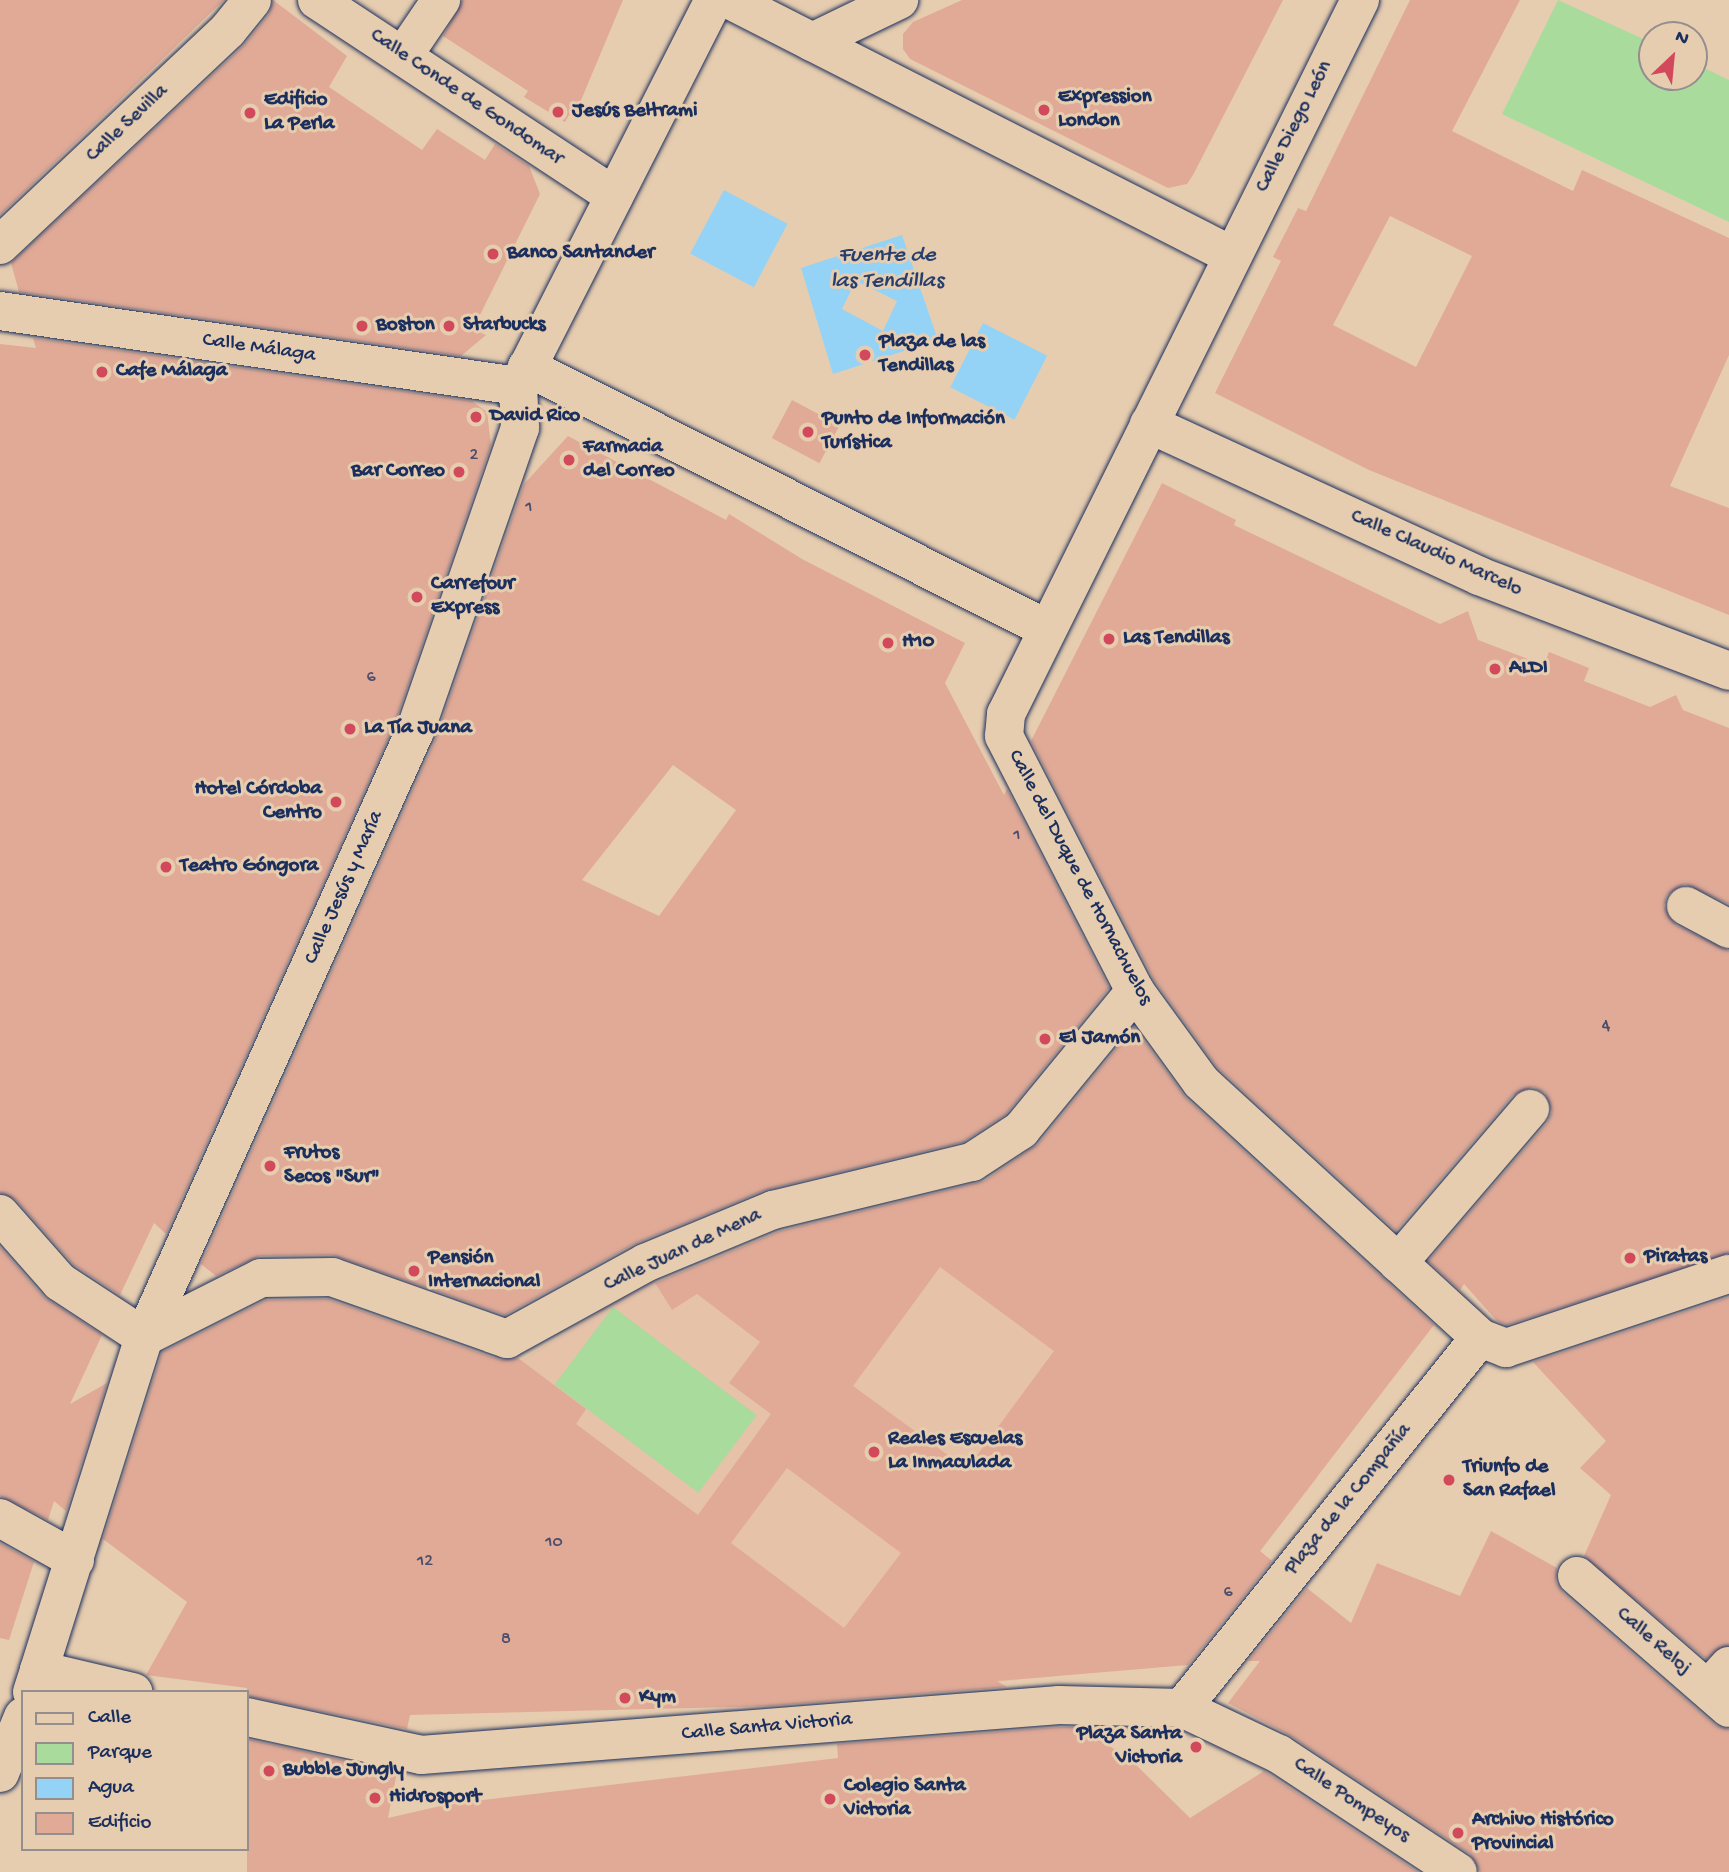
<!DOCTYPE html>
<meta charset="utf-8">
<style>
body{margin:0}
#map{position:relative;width:1729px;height:1872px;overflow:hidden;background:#e7cdaf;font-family:"Gochi Hand",sans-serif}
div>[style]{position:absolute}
.built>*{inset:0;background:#e5c2a8}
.green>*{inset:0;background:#a9db9d;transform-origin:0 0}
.water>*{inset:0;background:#94d3f5;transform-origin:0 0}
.building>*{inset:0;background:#e0aa97;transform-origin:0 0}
.roads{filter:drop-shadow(0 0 2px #1b2f5e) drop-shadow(0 0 2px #1b2f5e)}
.pedestrian>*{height:38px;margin:-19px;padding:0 19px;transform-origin:19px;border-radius:19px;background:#e7cdaf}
.minor>*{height:38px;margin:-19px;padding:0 19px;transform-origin:19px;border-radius:19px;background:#e7cdaf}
.dots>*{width:19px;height:19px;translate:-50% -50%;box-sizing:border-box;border:4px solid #e7cdaf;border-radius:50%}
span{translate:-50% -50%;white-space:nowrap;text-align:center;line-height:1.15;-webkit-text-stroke:6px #e7cdaf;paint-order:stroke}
.number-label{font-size:18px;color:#4c4e6c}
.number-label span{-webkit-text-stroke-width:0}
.street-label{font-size:21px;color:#1b2f5e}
.poi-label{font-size:21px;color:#1b2f5e;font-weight:700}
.left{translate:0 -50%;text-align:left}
.right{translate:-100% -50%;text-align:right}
.water-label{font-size:23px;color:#273f6d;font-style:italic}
.legend{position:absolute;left:21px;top:1690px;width:228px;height:161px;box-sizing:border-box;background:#e7cdaf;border:2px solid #958e8f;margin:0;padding:9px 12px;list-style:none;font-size:21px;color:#1b2f5e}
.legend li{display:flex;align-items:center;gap:14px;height:35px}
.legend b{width:35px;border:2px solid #958e8f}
.north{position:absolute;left:1638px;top:21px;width:70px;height:70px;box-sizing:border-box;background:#e7cdaf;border:2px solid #958e8f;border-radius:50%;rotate:26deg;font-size:19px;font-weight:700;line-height:28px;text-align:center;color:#1b2f5e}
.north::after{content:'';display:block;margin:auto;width:24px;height:32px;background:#d1495b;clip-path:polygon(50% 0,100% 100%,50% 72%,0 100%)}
</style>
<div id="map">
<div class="built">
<div style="clip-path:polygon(933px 1219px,1252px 1426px,1318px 1477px,1228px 1593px,1058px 1676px,864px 1695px,487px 1381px,498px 1348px,515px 1364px,653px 1279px,672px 1310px,697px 1294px,811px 1381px)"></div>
</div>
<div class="green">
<div style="clip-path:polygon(1558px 0,1652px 43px,1652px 77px,1694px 77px,1694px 63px,1729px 80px,1729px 222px,1502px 114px)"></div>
<div style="left:613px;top:1307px;width:180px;height:97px;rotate:37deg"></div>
</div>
<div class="water">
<div style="left:724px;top:190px;width:72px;height:72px;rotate:28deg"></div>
<div style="clip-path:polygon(evenodd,902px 235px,938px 340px,833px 374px,801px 268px,902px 235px,856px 281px,897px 301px,883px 331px,842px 309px,856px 281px)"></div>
<div style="left:983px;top:323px;width:72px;height:72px;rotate:27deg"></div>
</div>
<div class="building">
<div style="clip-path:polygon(0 0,224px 0,0 215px)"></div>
<div style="clip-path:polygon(273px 0,347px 56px,329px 87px,422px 150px,437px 129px,485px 160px,495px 144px,529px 166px,540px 194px,473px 329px,486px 335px,461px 356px,19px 292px,11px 263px,243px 46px,269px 14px)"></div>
<div style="clip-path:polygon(463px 0,623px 0,574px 117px,569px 115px,565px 122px,524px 97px,528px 91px,443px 36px)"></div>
<div style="clip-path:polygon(962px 0,1283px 0,1193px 175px,1187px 184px,1168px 188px,910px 59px,903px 49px,903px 34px,913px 22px)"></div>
<div style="clip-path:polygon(evenodd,1410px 0,1520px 0,1452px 131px,1573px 191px,1582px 170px,1729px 238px,1729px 355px,1670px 486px,1729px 508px,1729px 615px,1369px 470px,1215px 393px,1281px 261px,1273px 257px,1298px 208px,1306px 211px,1410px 0,1390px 216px,1472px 256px,1416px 367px,1333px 325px,1390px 216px)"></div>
<div style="clip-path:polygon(33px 338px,472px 401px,487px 412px,491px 445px,395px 723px,166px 1234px,154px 1223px,120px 1295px,74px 1265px,16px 1200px,0 1193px,0 344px,36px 348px)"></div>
<div style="left:792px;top:400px;width:54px;height:43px;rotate:28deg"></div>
<div style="clip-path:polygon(evenodd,568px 436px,726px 520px,729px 514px,802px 559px,965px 643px,945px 683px,1004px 795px,1007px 789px,1109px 988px,1006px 1114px,963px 1142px,765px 1190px,634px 1244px,505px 1315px,332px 1255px,260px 1256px,216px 1276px,201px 1264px,435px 740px,524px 484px,568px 436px,673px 765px,736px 810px,659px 916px,582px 880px,673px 765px)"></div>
<div style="clip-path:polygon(1162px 483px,1236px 520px,1234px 525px,1440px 624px,1468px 611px,1478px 640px,1544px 665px,1549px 652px,1589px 668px,1584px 681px,1650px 707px,1676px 695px,1683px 710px,1729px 728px,1729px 904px,1685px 884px,1667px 895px,1664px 906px,1676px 925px,1729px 951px,1729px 1253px,1507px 1325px,1497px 1321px,1464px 1284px,1460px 1290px,1428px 1261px,1547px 1123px,1552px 1112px,1545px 1093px,1533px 1087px,1513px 1095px,1396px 1231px,1217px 1067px,1154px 980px,1031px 741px)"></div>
<div style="clip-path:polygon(evenodd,1134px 1027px,1186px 1098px,1434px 1325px,1260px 1551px,1272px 1561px,1188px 1665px,997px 1681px,1007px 1687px,769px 1706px,410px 1715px,407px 1729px,247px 1696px,247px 1688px,146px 1675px,187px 1602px,103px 1539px,162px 1352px,266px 1300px,328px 1299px,500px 1360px,518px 1358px,586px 1409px,576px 1424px,698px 1515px,771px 1414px,729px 1383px,760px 1342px,697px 1294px,672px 1310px,655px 1283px,780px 1231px,984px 1181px,1038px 1144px,1134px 1027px,940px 1267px,1054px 1351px,967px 1469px,853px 1386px,940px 1267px,1134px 1027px,787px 1468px,901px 1553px,844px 1628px,731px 1543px,787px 1468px)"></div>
<div style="clip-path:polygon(0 1247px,44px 1297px,102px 1335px,70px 1404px,107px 1383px,66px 1511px,54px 1501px,48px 1520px,0 1496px)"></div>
<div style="clip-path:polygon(1729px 1297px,1729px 1645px,1706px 1659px,1584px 1556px,1611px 1495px,1580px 1468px,1606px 1441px,1533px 1362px)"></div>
<div style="clip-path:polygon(1491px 1531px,1557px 1568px,1556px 1582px,1563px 1593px,1715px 1725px,1729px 1729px,1729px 1872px,1480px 1872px,1470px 1854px,1291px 1736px,1228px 1703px,1260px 1661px,1248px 1661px,1307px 1588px,1351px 1623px,1377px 1563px,1460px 1596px)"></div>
<div style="clip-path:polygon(0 1543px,34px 1562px,9px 1640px,0 1638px)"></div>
<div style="clip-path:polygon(1060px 1727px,1078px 1727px,1129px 1758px,1190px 1818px,1264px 1771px,1418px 1872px,247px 1872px,247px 1739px,397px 1772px,388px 1818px,449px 1804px,838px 1758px,837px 1744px)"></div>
</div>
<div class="roads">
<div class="pedestrian">
<div style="left:317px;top:0;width:356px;rotate:33.4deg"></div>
<div style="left:812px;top:42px;width:97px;rotate:-25.8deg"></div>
<div style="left:403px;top:56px;width:68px;rotate:-55.8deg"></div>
<div style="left:0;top:245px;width:313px;rotate:-43.3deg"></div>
<div style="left:228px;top:30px;width:38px;rotate:-51deg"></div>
<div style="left:527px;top:367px;width:582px;rotate:26.74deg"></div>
<div style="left:1686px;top:906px;width:49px;rotate:28.1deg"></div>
<div style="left:0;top:1214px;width:91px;rotate:48.6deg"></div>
<div style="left:60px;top:1282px;width:100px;rotate:33.2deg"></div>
<div style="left:1398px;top:1263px;width:203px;rotate:-49.4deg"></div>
<div style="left:144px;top:1337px;width:131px;rotate:-26.8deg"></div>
<div style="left:261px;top:1278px;width:71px;rotate:-0.8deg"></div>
<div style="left:332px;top:1277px;width:186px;rotate:19.5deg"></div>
<div style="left:507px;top:1339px;width:158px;rotate:-28.8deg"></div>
<div style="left:645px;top:1263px;width:139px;rotate:-22.5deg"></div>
<div style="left:773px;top:1210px;width:205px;rotate:-13.6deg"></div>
<div style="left:972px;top:1162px;width:59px;rotate:-33.1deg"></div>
<div style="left:1021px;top:1130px;width:180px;rotate:-50.6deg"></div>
<div style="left:1506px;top:1348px;width:235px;rotate:-18.4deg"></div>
<div style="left:0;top:1518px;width:86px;rotate:29.2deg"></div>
<div style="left:1577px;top:1576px;width:201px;rotate:41deg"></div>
<div style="left:39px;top:1670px;width:349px;rotate:-72.5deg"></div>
<div style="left:144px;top:1337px;width:664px;rotate:-65.91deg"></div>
<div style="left:415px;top:731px;width:321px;rotate:-70.9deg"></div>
<div style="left:1708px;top:1689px;width:31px;rotate:-48deg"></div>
<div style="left:1182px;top:1708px;width:107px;rotate:25.4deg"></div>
<div style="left:1279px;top:1754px;width:214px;rotate:33.4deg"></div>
</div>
<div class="minor">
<div style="left:730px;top:0;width:562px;rotate:26.98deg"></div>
<div style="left:1360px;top:0;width:797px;rotate:116.37deg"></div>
<div style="left:1006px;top:714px;width:22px;rotate:95deg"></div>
<div style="left:1004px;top:736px;width:287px;rotate:62.8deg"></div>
<div style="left:1135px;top:991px;width:112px;rotate:54deg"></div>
<div style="left:1201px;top:1082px;width:379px;rotate:42.5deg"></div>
<div style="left:1480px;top:1338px;width:28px;rotate:21deg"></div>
<div style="left:0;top:311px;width:523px;rotate:8.24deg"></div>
<div style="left:1149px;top:424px;width:363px;rotate:24.7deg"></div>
<div style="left:1479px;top:576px;width:267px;rotate:20.8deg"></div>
<div style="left:520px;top:428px;width:42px;rotate:-92.7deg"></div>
<div style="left:518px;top:386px;width:433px;rotate:-63.1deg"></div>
<div style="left:32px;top:1692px;width:23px;rotate:-72deg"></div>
<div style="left:39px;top:1670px;width:97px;rotate:13.2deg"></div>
<div style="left:247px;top:1717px;width:178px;rotate:12.3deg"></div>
<div style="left:421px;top:1755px;width:640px;rotate:-4.48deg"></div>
<div style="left:1059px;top:1705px;width:123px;rotate:1.4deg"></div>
<div style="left:1182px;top:1708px;width:475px;rotate:-51.2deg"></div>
<div style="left:0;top:1773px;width:61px;rotate:-67.7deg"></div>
</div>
</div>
<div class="dots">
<div style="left:1044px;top:110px;background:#d1495b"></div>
<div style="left:558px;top:112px;background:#d1495b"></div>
<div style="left:250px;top:113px;background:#d1495b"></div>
<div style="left:493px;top:254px;background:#d1495b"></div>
<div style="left:362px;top:326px;background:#d1495b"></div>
<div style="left:449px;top:326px;background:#d1495b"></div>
<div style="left:865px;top:355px;background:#d1495b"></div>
<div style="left:102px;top:372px;background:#d1495b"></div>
<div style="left:476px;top:417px;background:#d1495b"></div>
<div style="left:808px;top:432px;background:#d1495b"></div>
<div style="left:569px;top:460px;background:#d1495b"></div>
<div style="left:459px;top:472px;background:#d1495b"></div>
<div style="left:417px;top:597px;background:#d1495b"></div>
<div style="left:1109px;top:639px;background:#d1495b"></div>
<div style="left:888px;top:643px;background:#d1495b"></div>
<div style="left:1495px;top:669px;background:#d1495b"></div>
<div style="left:350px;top:729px;background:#d1495b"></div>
<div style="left:336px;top:802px;background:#d1495b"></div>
<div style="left:166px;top:867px;background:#d1495b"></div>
<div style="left:1045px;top:1039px;background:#d1495b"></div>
<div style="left:270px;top:1166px;background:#d1495b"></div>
<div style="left:1630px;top:1258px;background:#d1495b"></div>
<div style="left:414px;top:1271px;background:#d1495b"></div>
<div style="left:874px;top:1452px;background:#d1495b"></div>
<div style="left:1449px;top:1480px;background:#d1495b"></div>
<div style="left:625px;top:1698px;background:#d1495b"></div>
<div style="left:1196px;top:1747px;background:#d1495b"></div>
<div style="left:269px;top:1771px;background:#d1495b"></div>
<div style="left:375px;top:1798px;background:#d1495b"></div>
<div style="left:830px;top:1799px;background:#d1495b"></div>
<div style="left:1458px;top:1833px;background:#d1495b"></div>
</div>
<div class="number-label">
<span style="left:474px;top:456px">2</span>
<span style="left:529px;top:508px">1</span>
<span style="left:371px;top:678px">6</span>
<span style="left:1017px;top:836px">1</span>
<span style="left:1606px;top:1027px">4</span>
<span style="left:554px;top:1543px">10</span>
<span style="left:425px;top:1562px">12</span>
<span style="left:1228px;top:1593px">6</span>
<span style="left:506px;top:1640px">8</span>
</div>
<div class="street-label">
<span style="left:466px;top:98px;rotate:34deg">Calle Conde de Gondomar</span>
<span style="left:128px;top:124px;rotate:-43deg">Calle Sevilla</span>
<span style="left:1295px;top:127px;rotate:-63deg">Calle Diego León</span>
<span style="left:259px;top:349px;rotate:8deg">Calle Málaga</span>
<span style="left:1436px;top:554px;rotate:24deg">Calle Claudio Marcelo</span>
<span style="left:1079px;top:878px;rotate:62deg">Calle del Duque de Hornachuelos</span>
<span style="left:345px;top:888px;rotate:-66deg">Calle Jesús y María</span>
<span style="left:683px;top:1251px;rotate:-25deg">Calle Juan de Mena</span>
<span style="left:1349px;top:1500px;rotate:-51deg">Plaza de la Compañía</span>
<span style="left:1653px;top:1642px;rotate:41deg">Calle Reloj</span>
<span style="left:767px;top:1728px;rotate:-5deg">Calle Santa Victoria</span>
<span style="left:1351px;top:1801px;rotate:34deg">Calle Pompeyos</span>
</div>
<div class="poi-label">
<span class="left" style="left:1058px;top:110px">Expression<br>London</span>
<span class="left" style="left:264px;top:113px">Edificio<br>La Perla</span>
<span class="left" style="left:572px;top:112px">Jesús Beltrami</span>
<span class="left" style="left:507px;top:254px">Banco Santander</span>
<span class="left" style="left:376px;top:326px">Boston</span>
<span class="left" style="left:463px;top:326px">Starbucks</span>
<span class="left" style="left:879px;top:355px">Plaza de las<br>Tendillas</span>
<span class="left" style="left:116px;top:372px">Cafe Málaga</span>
<span class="left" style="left:490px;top:417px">David Rico</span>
<span class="left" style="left:822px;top:432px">Punto de Información<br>Turística</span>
<span class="left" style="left:583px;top:460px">Farmacia<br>del Correo</span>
<span class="right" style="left:445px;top:472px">Bar Correo</span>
<span class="left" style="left:431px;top:597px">Carrefour<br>Express</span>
<span class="left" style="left:1123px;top:639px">Las Tendillas</span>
<span class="left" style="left:902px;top:643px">H10</span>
<span class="left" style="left:1509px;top:669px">ALDI</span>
<span class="left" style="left:364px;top:729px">La Tía Juana</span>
<span class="right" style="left:322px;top:802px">Hotel Córdoba<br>Centro</span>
<span class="left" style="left:180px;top:867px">Teatro Góngora</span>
<span class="left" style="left:1059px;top:1039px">El Jamón</span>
<span class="left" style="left:284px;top:1166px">Frutos<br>Secos "Sur"</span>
<span class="left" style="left:1644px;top:1258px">Piratas</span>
<span class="left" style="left:428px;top:1271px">Pensión<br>Internacional</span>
<span class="left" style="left:888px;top:1452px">Reales Escuelas<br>La Inmaculada</span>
<span class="left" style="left:1463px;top:1480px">Triunfo de<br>San Rafael</span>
<span class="left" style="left:639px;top:1698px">Kym</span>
<span class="right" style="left:1182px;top:1747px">Plaza Santa<br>Victoria</span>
<span class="left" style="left:283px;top:1771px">Bubble Jungly</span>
<span class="left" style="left:844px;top:1799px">Colegio Santa<br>Victoria</span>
<span class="left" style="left:389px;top:1798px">Hidrosport</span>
<span class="left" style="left:1472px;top:1833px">Archivo Histórico<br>Provincial</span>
</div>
<div class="water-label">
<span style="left:887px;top:269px">Fuente de<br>las Tendillas</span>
</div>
<ul class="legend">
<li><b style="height:9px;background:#e7cdaf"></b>Calle</li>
<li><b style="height:19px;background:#a9db9d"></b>Parque</li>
<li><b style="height:19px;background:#94d3f5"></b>Agua</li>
<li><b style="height:19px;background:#e0aa97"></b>Edificio</li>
</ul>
<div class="north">N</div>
</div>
